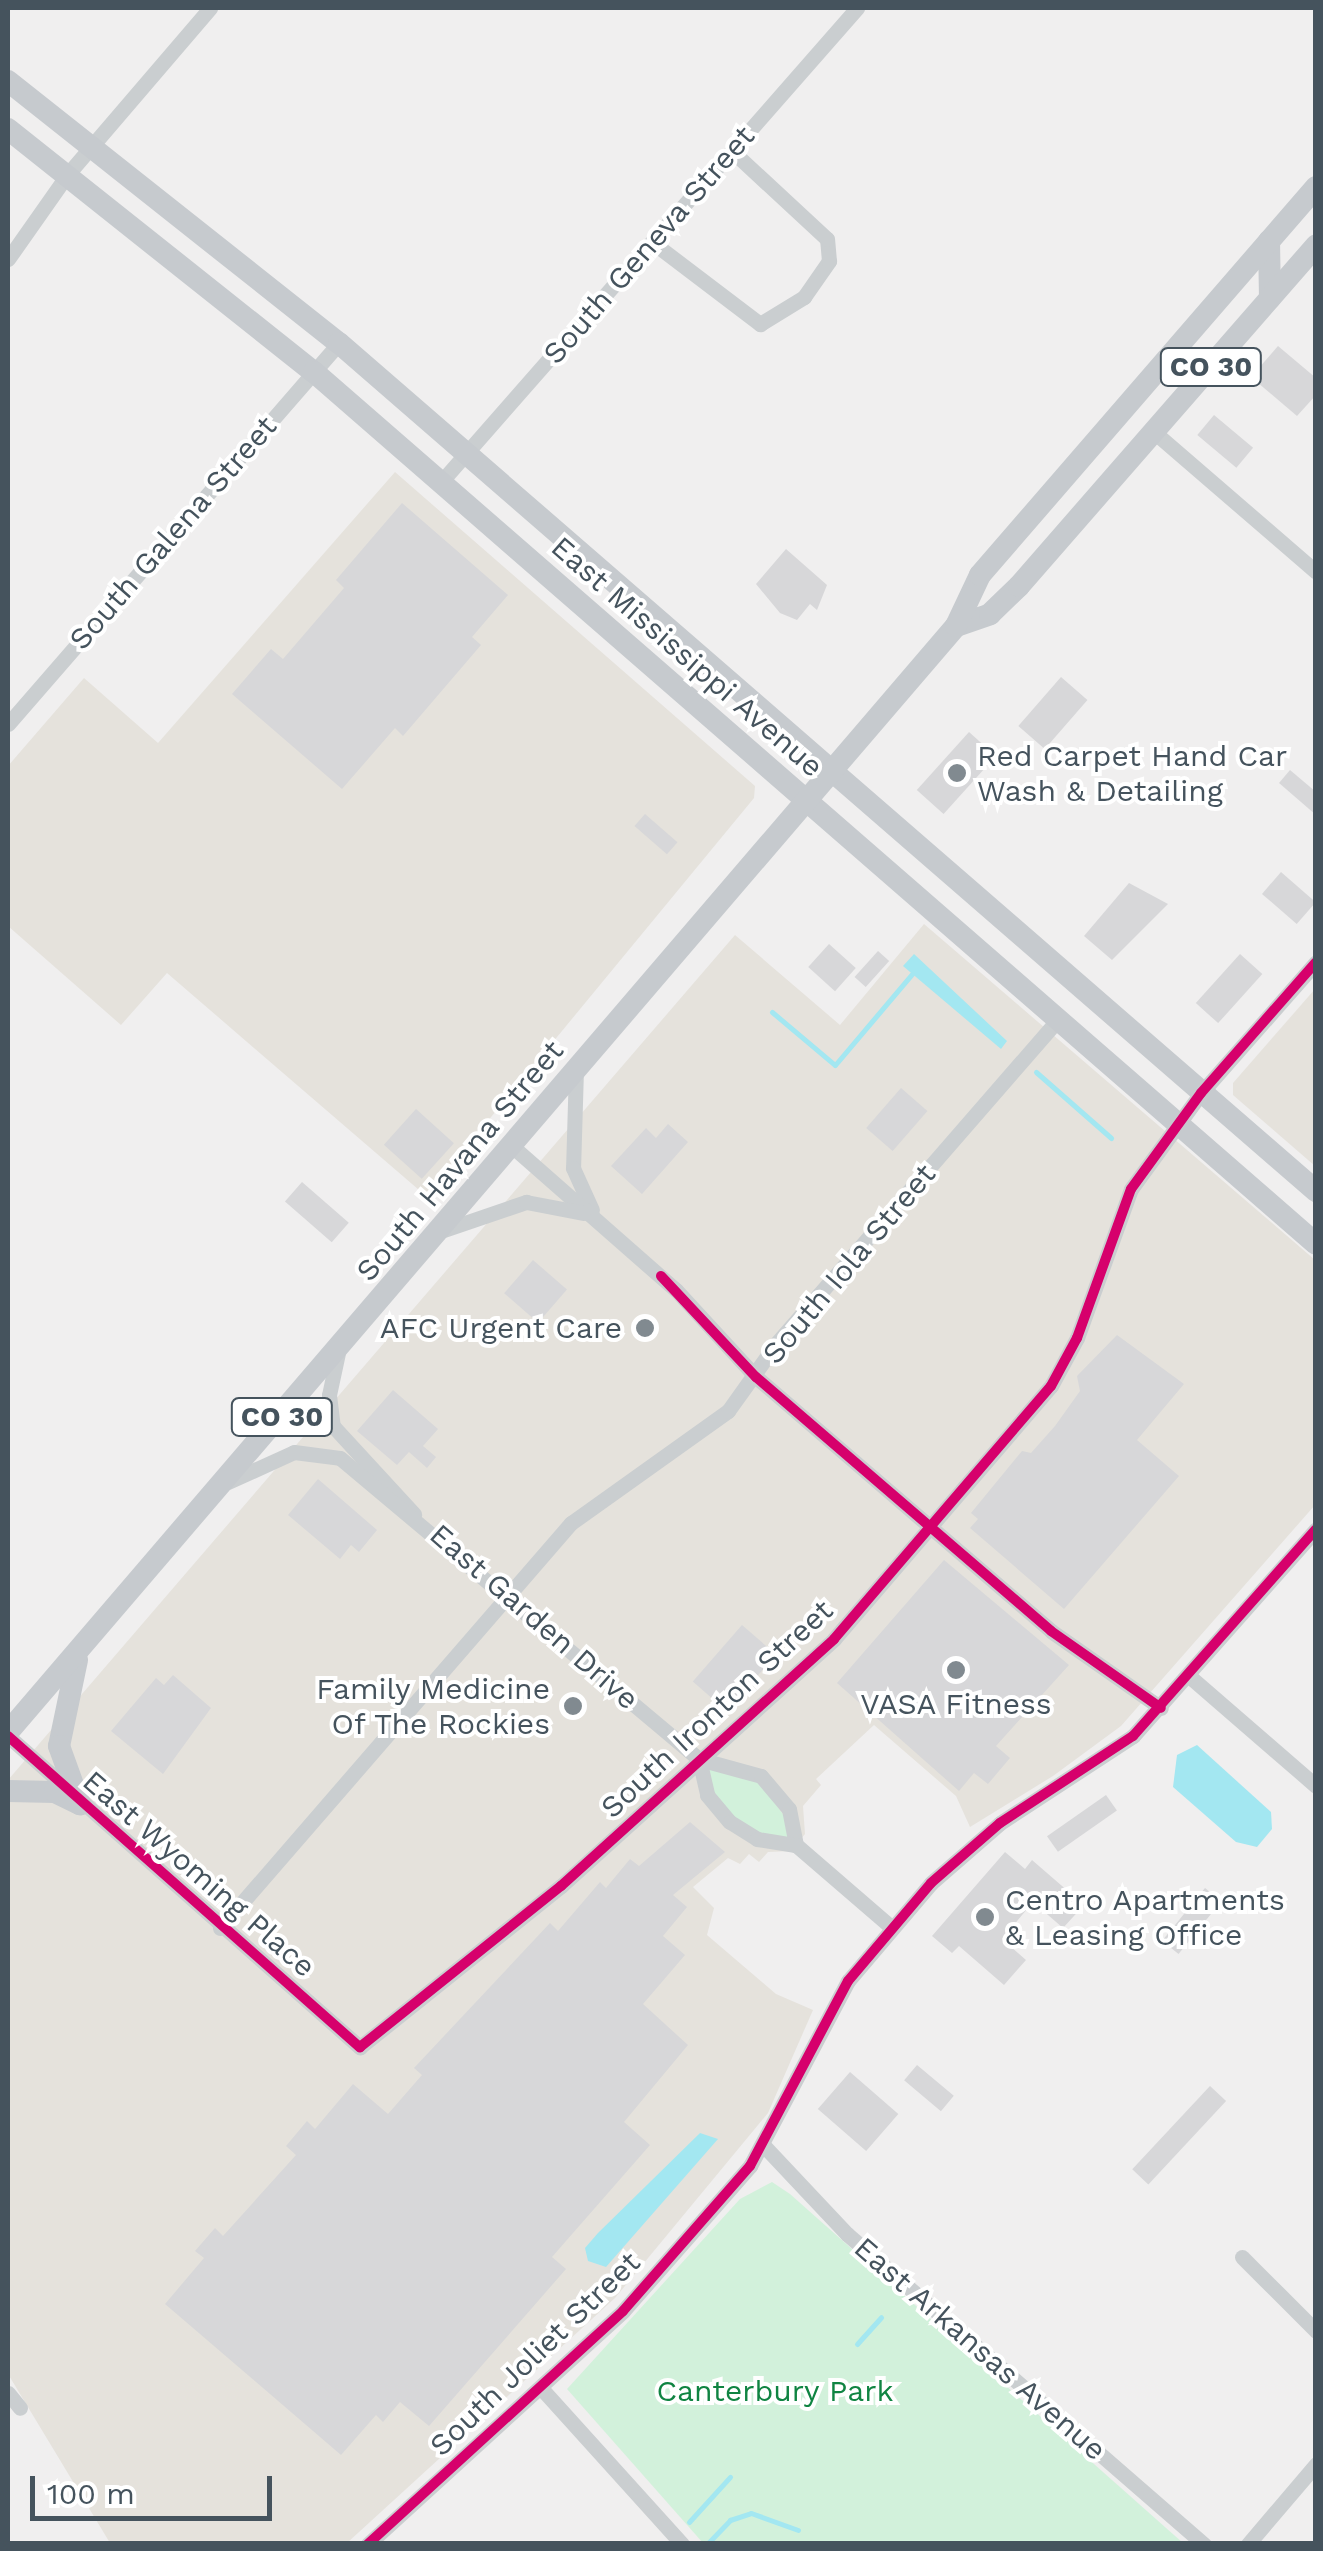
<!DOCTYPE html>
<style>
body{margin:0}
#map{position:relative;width:1323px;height:2551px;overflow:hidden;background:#f0efef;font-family:"Work Sans",sans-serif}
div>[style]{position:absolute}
.commercial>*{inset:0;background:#e5e2dc}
.green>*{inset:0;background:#d2f1db}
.water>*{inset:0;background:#a3e7f1}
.stream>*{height:5px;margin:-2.5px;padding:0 2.5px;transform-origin:2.5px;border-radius:2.5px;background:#a3e7f1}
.building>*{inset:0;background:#d7d7d9;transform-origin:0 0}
.minor>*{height:15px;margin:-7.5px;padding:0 7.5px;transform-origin:7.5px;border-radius:7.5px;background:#caced0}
.primary>*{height:22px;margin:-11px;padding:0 11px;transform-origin:11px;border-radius:11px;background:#c6cace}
.cycleway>*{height:10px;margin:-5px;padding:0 5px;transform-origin:5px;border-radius:5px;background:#d6006c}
.dots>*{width:28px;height:28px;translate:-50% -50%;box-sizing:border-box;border:5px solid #fff;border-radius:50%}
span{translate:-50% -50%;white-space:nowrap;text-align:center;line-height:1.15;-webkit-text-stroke:8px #fff;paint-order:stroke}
.shield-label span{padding:2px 8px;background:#fff;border:2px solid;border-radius:8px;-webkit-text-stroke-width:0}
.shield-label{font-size:28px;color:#45535d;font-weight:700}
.street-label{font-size:30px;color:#45535d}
.poi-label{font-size:30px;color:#45535d}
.left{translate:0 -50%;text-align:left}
.right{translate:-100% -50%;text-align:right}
.park-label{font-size:30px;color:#108442}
.frame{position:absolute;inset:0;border:10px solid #45535d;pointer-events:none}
.scale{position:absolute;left:30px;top:2476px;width:242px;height:45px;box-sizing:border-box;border:5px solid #45535d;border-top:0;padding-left:12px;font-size:30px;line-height:35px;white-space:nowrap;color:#45535d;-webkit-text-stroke:8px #fff;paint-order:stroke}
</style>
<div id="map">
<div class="commercial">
<div style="clip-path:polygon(395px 472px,755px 786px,754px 798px,426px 1196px,167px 973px,121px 1025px,8px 926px,8px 766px,84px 678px,158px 743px)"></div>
<div style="clip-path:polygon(924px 924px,1315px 1260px,1315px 1505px,1121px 1726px,1053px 1776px,970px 1827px,956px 1796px,874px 1725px,816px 1779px,821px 1785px,803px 1806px,805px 1834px,791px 1851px,768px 1852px,759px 1862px,749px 1854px,740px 1864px,728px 1858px,693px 1887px,714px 1908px,707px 1935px,776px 1994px,813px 2010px,768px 2113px,615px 2298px,347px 2543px,110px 2543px,8px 2374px,8px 1780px,735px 935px,840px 1025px)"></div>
<div style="clip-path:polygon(1315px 989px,1315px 1166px,1233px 1095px,1233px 1083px)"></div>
</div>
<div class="green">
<div style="clip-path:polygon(699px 1759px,751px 1770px,795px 1831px,781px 1844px,718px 1811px)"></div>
<div style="clip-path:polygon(772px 2182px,790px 2194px,1183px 2543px,703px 2543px,567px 2389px,740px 2199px)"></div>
</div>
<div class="water">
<div style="clip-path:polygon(914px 954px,1007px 1041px,1001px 1049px,903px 966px)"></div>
<div style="clip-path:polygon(1197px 1745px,1271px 1812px,1272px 1829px,1257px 1847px,1236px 1842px,1173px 1787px,1177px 1755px)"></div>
<div style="clip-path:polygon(700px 2133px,718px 2139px,606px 2267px,588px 2261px,585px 2248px,598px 2233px)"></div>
</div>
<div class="stream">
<div style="left:772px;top:1012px;width:82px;rotate:40.1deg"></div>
<div style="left:835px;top:1065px;width:119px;rotate:-49.8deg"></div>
<div style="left:1036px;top:1072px;width:100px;rotate:41.3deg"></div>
<div style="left:857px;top:2344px;width:36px;rotate:-48deg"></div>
<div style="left:689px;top:2522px;width:61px;rotate:-47.7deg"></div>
<div style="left:708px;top:2543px;width:32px;rotate:-46deg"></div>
<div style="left:730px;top:2520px;width:22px;rotate:-18deg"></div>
<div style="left:751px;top:2513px;width:50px;rotate:19.9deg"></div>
</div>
<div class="building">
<div style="clip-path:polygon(1278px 346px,1316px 378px,1316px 395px,1297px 416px,1251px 377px)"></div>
<div style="left:1214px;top:415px;width:51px;height:26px;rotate:40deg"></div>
<div style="clip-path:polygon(402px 503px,508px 595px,472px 637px,481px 645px,403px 736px,395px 728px,342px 789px,232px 694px,271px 649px,283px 659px,344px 588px,336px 580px)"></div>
<div style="clip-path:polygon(786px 549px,827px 585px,817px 610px,810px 604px,797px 620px,780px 613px,756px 584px)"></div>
<div style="left:1061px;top:677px;width:35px;height:65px;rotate:41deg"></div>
<div style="left:969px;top:732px;width:36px;height:78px;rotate:42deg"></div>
<div style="clip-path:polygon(1290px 770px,1316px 792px,1316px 815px,1279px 783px)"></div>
<div style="left:645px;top:814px;width:43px;height:16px;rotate:41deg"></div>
<div style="left:1281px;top:872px;width:46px;height:29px;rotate:41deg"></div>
<div style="clip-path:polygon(1129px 883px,1168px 904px,1112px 960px,1084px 936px)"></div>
<div style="left:829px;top:944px;width:36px;height:31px;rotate:42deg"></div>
<div style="left:878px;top:951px;width:15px;height:35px;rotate:42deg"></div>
<div style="left:1240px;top:954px;width:30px;height:66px;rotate:42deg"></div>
<div style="left:901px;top:1088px;width:35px;height:53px;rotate:41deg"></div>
<div style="left:416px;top:1109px;width:51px;height:48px;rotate:42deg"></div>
<div style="clip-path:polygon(668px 1124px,688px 1142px,642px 1194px,611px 1166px,646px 1128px,656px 1138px)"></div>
<div style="left:302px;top:1182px;width:62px;height:26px;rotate:41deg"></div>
<div style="left:533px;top:1260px;width:45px;height:44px;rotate:41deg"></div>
<div style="clip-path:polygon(1117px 1335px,1184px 1384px,1137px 1440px,1179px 1476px,1064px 1609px,970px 1528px,978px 1519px,971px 1513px,1022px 1451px,1031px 1453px,1055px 1426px,1080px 1391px,1077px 1376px)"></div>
<div style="clip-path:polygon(393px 1390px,438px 1429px,423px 1446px,436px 1457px,427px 1468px,409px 1452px,397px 1465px,357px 1431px)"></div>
<div style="clip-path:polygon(318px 1479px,377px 1530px,359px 1552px,351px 1545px,340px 1559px,288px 1515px)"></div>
<div style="clip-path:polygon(944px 1560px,1069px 1665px,996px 1746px,1010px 1758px,988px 1784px,974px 1773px,959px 1791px,837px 1683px)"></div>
<div style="left:742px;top:1625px;width:45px;height:75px;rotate:41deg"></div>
<div style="clip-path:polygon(173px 1675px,211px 1708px,163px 1774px,111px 1731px,156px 1678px,164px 1685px)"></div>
<div style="left:1106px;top:1795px;width:19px;height:72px;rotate:55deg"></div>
<div style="clip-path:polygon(690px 1822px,725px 1852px,673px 1895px,687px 1907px,663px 1936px,685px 1955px,643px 2004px,688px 2045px,624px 2122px,650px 2145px,552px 2257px,566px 2269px,429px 2426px,400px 2402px,383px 2422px,376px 2415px,341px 2455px,165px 2304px,204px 2258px,195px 2251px,215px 2228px,223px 2236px,296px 2155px,286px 2146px,307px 2121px,315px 2129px,353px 2084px,388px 2114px,422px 2075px,414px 2068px,550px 1923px,558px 1931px,600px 1882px,606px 1888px,630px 1859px,639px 1866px)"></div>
<div style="clip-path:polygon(1005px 1852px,1025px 1869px,1032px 1860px,1084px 1905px,1063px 1928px,1033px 1902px,1002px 1939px,1026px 1960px,1004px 1985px,959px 1946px,952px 1953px,932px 1936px)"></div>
<div style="left:1205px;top:1888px;width:21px;height:68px;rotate:39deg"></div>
<div style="left:917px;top:2065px;width:48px;height:20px;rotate:40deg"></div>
<div style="left:850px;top:2072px;width:64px;height:49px;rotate:41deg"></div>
<div style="left:1210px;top:2086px;width:22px;height:114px;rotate:43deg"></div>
</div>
<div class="minor">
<div style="left:652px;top:242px;width:136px;rotate:37.2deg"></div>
<div style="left:760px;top:324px;width:52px;rotate:-31.5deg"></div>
<div style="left:804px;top:297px;width:44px;rotate:-55.2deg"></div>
<div style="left:829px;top:261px;width:22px;rotate:-95deg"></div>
<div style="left:827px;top:239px;width:129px;rotate:-137.2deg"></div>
<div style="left:8px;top:259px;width:103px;rotate:-54.9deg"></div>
<div style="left:67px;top:175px;width:220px;rotate:-49.4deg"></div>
<div style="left:1154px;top:432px;width:214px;rotate:40.8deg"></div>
<div style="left:441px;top:482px;width:631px;rotate:-48.73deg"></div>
<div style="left:8px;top:724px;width:505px;rotate:-49.02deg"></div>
<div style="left:576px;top:1069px;width:99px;rotate:91.7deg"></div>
<div style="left:573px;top:1168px;width:46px;rotate:65.7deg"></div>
<div style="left:513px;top:1147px;width:217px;rotate:41.3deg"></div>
<div style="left:676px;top:1290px;width:118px;rotate:47.4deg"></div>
<div style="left:756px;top:1377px;width:389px;rotate:40.7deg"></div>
<div style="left:1051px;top:1631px;width:134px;rotate:35deg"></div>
<div style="left:444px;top:1230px;width:87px;rotate:-18.9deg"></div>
<div style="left:526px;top:1202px;width:58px;rotate:10.9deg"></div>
<div style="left:338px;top:1353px;width:43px;rotate:102.1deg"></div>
<div style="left:329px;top:1395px;width:31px;rotate:83deg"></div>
<div style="left:333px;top:1426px;width:120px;rotate:47.4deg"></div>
<div style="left:228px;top:1482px;width:72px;rotate:-24.4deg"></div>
<div style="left:294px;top:1452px;width:46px;rotate:7.4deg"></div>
<div style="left:340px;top:1458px;width:468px;rotate:40deg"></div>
<div style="left:699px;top:1759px;width:64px;rotate:15.3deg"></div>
<div style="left:761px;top:1776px;width:43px;rotate:49.7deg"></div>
<div style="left:789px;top:1809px;width:37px;rotate:79deg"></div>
<div style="left:1189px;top:1676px;width:168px;rotate:40.9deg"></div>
<div style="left:8px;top:1736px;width:470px;rotate:41.5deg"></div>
<div style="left:360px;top:2047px;width:258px;rotate:-38.7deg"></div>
<div style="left:561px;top:1886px;width:368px;rotate:-42.1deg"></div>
<div style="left:834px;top:1639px;width:333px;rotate:-49.4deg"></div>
<div style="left:1051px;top:1386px;width:55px;rotate:-61.6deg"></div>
<div style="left:1077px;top:1338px;width:158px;rotate:-70.1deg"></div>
<div style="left:1131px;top:1189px;width:119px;rotate:-53.9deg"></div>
<div style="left:1201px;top:1093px;width:174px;rotate:-48.7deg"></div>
<div style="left:699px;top:1759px;width:37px;rotate:77deg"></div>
<div style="left:707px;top:1795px;width:35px;rotate:50deg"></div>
<div style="left:730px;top:1822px;width:32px;rotate:32deg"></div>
<div style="left:757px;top:1839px;width:39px;rotate:9deg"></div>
<div style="left:796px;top:1845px;width:125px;rotate:40.8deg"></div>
<div style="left:220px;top:1928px;width:536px;rotate:-49.09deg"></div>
<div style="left:571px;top:1523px;width:193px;rotate:-35.5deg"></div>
<div style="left:728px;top:1411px;width:81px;rotate:-54.5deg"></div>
<div style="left:775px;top:1345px;width:431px;rotate:-49deg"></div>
<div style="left:765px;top:2147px;width:120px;rotate:46.7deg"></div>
<div style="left:847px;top:2234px;width:473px;rotate:41deg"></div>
<div style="left:1242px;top:2257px;width:105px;rotate:45deg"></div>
<div style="left:541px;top:2388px;width:210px;rotate:47.9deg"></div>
<div style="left:8px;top:2393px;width:19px;rotate:51deg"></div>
<div style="left:368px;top:2544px;width:345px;rotate:-42.4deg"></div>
<div style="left:623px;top:2311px;width:193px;rotate:-48.8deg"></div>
<div style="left:750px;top:2166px;width:209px;rotate:-62.1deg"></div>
<div style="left:848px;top:1981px;width:128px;rotate:-49.7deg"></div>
<div style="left:931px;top:1883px;width:91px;rotate:-41deg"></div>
<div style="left:1000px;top:1823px;width:159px;rotate:-33.2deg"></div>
<div style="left:1133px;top:1736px;width:276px;rotate:-48.5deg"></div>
<div style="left:1248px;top:2544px;width:105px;rotate:-49.6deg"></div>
</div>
<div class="primary">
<div style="left:8px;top:81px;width:422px;rotate:38.4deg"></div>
<div style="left:339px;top:343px;width:1294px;rotate:40.96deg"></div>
<div style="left:8px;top:129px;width:391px;rotate:38.5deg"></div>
<div style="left:314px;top:372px;width:1328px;rotate:41.03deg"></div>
<div style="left:1269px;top:241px;width:57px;rotate:89deg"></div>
<div style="left:956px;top:626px;width:36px;rotate:-19deg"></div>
<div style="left:990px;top:614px;width:40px;rotate:-44deg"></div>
<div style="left:1019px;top:586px;width:452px;rotate:-48.9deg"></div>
<div style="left:77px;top:1660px;width:88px;rotate:101.8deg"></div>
<div style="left:59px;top:1746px;width:62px;rotate:70.1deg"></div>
<div style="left:8px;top:1732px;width:1457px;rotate:-49.4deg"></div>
<div style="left:956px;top:626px;width:56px;rotate:-64.8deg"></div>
<div style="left:980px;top:575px;width:513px;rotate:-49.11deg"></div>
<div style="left:8px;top:1791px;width:47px;rotate:1.2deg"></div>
<div style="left:55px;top:1792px;width:28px;rotate:26deg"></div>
</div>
<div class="cycleway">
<div style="left:661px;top:1276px;width:139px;rotate:46.8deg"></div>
<div style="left:756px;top:1377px;width:389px;rotate:40.7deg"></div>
<div style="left:1051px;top:1631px;width:134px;rotate:35deg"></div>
<div style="left:8px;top:1736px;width:470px;rotate:41.5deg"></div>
<div style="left:360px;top:2047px;width:258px;rotate:-38.7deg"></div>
<div style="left:561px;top:1886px;width:368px;rotate:-42.1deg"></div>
<div style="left:834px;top:1639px;width:333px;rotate:-49.4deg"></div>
<div style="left:1051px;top:1386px;width:55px;rotate:-61.6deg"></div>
<div style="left:1077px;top:1338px;width:158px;rotate:-70.1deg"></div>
<div style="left:1131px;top:1189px;width:119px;rotate:-53.9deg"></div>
<div style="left:1201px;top:1093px;width:174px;rotate:-48.7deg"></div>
<div style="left:368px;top:2544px;width:345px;rotate:-42.4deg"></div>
<div style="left:623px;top:2311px;width:193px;rotate:-48.8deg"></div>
<div style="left:750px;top:2166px;width:209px;rotate:-62.1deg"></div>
<div style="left:848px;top:1981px;width:128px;rotate:-49.7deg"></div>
<div style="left:931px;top:1883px;width:91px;rotate:-41deg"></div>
<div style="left:1000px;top:1823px;width:159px;rotate:-33.2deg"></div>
<div style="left:1133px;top:1736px;width:276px;rotate:-48.5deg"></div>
</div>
<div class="dots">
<div style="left:957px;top:773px;background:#818a90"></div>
<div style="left:645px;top:1328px;background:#818a90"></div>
<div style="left:956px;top:1670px;background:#818a90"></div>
<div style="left:573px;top:1706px;background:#818a90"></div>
<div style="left:985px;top:1917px;background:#818a90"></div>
</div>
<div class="shield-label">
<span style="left:1211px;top:367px">CO 30</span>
<span style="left:282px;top:1417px">CO 30</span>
</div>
<div class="street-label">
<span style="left:649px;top:245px;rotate:-49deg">South Geneva Street</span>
<span style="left:173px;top:533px;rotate:-49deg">South Galena Street</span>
<span style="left:687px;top:657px;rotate:41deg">East Mississippi Avenue</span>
<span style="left:460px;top:1161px;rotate:-50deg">South Havana Street</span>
<span style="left:849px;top:1264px;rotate:-50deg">South Iola Street</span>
<span style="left:534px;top:1617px;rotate:41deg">East Garden Drive</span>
<span style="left:717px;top:1709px;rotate:-43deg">South Ironton Street</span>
<span style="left:199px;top:1874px;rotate:41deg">East Wyoming Place</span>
<span style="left:980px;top:2349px;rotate:41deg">East Arkansas Avenue</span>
<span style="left:535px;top:2354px;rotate:-44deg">South Joliet Street</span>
</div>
<div class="poi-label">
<span class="left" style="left:977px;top:773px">Red Carpet Hand Car<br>Wash &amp; Detailing</span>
<span class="right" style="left:622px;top:1328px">AFC Urgent Care</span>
<span class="right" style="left:550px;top:1706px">Family Medicine<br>Of The Rockies</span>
<span style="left:956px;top:1704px">VASA Fitness</span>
<span class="left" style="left:1005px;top:1917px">Centro Apartments<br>&amp; Leasing Office</span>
</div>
<div class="park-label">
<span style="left:775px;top:2391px">Canterbury Park</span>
</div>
<div class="frame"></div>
<div class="scale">100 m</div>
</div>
